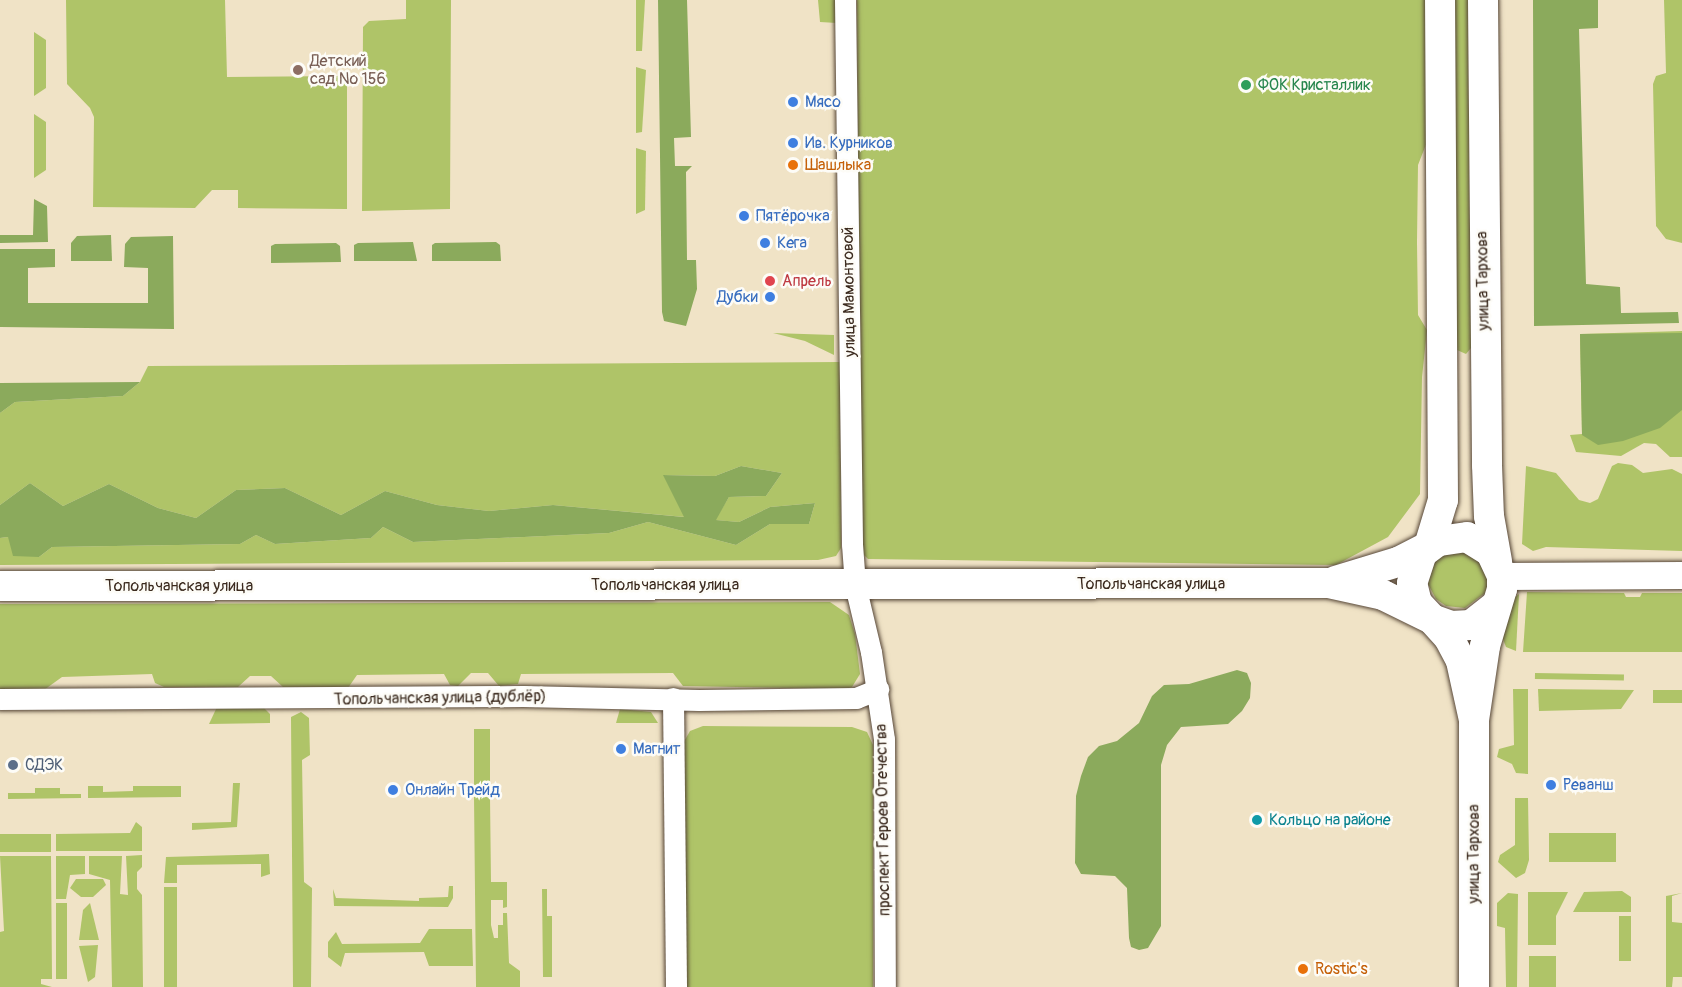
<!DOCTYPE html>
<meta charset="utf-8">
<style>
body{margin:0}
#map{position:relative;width:1682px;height:987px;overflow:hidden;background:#f0e3c6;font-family:Pangolin,sans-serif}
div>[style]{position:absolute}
.green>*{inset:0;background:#afc468;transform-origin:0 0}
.forest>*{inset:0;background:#8baa5c}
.roads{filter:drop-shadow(0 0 2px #564637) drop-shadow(0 0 2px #564637)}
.minor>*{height:21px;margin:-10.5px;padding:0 10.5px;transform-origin:10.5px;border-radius:10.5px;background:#fff}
.tertiary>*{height:27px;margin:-13.5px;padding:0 13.5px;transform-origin:13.5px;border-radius:13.5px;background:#fff}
.secondary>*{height:30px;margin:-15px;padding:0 15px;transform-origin:15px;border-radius:15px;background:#fff}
.dots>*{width:16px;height:16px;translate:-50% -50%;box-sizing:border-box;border:3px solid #fdfcf7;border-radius:50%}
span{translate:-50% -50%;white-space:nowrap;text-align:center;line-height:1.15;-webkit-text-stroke:5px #fdfcf7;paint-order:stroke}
.education-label{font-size:16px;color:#785e54}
.left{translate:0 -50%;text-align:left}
.leisure-label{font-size:16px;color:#27864d}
.shop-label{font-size:16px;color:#366cbe}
.right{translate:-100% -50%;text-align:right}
.food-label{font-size:16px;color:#c56008}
.health-label{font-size:16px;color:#be3a42}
.street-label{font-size:16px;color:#3b2a1e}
.service-label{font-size:16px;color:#4e5e75}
.culture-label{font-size:16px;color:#0d838f}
</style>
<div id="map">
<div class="green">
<div style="clip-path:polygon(66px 0,225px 0,227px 77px,347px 76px,347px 209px,238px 208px,238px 190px,212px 190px,195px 208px,93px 207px,94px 117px,90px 108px,67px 84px)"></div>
<div style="clip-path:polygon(406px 0,451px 0,450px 209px,362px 211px,363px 27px,369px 21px,406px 19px)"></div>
<div style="clip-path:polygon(636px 0,645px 0,642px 51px,636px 51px)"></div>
<div style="clip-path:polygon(818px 0,839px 0,837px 23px,820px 22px)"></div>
<div style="clip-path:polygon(857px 0,1427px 0,1427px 142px,1418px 165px,1417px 242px,1418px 315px,1427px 330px,1422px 377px,1420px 494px,1388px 537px,1336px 565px,868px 559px,860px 551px)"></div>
<div style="clip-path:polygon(1453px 0,1468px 0,1471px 348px,1466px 354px,1457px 350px)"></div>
<div style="clip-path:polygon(1664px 0,1682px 0,1682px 243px,1666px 239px,1656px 226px,1653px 84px,1656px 76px,1666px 73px)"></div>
<div style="clip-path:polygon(34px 32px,46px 40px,46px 88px,34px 96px)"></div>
<div style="clip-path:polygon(636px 67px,646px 70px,642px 132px,636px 133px)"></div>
<div style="clip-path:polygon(34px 114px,46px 122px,46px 170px,34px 178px)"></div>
<div style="clip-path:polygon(636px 148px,646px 151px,645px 210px,636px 214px)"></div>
<div style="clip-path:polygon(1682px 331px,1682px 457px,1670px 457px,1656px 444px,1644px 443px,1621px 456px,1576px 452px,1570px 435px,1582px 434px,1580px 334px)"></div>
<div style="clip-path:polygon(773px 333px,834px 335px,834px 355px,805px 341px)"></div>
<div style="clip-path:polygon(840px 362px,841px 548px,836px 556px,818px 560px,0 565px,0 538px,8px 537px,39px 557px,52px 547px,240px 544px,256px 535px,275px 544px,371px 538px,383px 527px,413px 542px,609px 533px,648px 522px,736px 545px,770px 524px,809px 524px,815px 503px,770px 507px,739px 522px,715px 520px,729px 497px,766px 496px,782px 473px,741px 466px,715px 476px,664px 475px,685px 517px,553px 505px,489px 511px,437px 505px,385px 491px,341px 515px,285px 488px,236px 490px,196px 518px,158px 508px,109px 484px,63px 506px,30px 483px,0 505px,0 413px,15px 402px,123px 396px,140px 382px,148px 366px)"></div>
<div style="clip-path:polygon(1618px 463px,1632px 465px,1643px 473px,1672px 469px,1682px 474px,1682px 551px,1546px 547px,1533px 551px,1522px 544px,1526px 466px,1556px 473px,1579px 500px,1590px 503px,1598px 499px,1612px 466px)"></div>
<div style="clip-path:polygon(1472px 550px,1489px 580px,1485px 593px,1465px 608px,1446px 606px,1436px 599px,1428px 584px,1436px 557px)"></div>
<div style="clip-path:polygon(1527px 592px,1624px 593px,1626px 597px,1640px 597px,1642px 593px,1682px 593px,1682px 652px,1523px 652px)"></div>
<div style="clip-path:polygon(1519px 594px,1516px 651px,1506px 647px,1501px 634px,1515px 597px)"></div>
<div style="clip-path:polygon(830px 602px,849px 615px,855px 634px,860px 674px,852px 687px,846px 689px,683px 686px,673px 673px,521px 674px,518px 684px,499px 686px,488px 673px,471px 673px,458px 686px,450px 685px,444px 674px,357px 675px,348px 688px,283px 687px,271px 676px,250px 676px,238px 687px,164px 687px,155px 683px,152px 674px,62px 677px,44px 690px,0 691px,0 604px)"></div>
<div style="left:1535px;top:673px;width:89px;height:6px;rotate:1deg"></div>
<div style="clip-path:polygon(1513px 689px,1528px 689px,1528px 774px,1516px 773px,1512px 764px,1497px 757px,1499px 749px,1514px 745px)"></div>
<div style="clip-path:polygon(1538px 689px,1634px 690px,1621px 709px,1539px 711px)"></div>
<div style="left:1653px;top:690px;width:29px;height:13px"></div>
<div style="clip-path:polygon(217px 707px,263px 707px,270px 714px,270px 723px,209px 724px)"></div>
<div style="clip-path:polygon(620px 709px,651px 712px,658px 723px,616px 723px)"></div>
<div style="clip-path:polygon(301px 712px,309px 718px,310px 755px,302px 760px,304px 882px,312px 888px,311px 987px,293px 987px,291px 717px)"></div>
<div style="clip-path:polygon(703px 726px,852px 727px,867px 732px,873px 745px,873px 987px,683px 987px,682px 745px,690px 731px)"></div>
<div style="left:474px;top:729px;width:16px;height:63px"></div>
<div style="clip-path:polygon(233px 783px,240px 783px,237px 827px,192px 830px,192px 823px,231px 822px)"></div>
<div style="clip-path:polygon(88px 786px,103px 786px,103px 792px,133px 791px,133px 786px,181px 786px,181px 797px,88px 798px)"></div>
<div style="clip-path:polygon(35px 788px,60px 788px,60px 794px,81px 794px,81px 798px,8px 799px,8px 793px,35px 793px)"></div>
<div style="clip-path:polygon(474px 797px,490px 797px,491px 882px,507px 882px,507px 907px,503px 908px,503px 900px,491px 900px,491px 925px,494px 938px,498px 938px,498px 925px,503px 925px,503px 913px,507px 913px,509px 963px,520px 971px,520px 987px,476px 987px)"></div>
<div style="clip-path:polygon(1515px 798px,1528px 798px,1529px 860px,1525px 873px,1516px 878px,1498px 862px,1500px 855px,1515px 845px)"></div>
<div style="clip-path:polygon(136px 822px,142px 827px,142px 851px,56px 851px,56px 834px,130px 833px)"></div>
<div style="left:1616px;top:833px;width:29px;height:67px;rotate:90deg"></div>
<div style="left:0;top:834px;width:51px;height:18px"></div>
<div style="clip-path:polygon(269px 854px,270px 874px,261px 877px,261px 864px,177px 865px,177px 883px,164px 883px,166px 857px)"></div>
<div style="clip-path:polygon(142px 855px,142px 867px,137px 872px,137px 889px,142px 895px,143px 987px,112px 987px,110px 880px,89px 874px,89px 856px,122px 856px,120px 894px,128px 895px,126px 856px)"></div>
<div style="clip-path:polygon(0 856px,51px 856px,52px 979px,41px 979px,41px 984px,52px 987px,0 987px,0 932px,4px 931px)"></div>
<div style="clip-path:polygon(56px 856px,85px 856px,85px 874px,70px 875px,66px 899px,56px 899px)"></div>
<div style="clip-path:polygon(76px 879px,103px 879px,106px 885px,93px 897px,81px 897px,70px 888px)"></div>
<div style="clip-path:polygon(449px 886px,453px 886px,453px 898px,448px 907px,334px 906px,333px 889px,336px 898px,419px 901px,419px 898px,448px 897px)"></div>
<div style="left:164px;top:887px;width:13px;height:100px"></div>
<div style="clip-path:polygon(542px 889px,547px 889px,547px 916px,552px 916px,552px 977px,543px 977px)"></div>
<div style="clip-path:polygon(1622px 891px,1631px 897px,1631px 912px,1573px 912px,1584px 892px)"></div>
<div style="clip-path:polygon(1528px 892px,1568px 892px,1556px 916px,1556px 945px,1528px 945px)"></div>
<div style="clip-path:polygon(1508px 893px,1518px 894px,1517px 987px,1506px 987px,1505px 928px,1497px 926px,1497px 903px)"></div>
<div style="clip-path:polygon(1682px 893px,1672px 896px,1672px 922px,1682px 923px,1682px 977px,1673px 977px,1672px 987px,1666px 987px,1666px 896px)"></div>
<div style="left:56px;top:903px;width:11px;height:76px"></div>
<div style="clip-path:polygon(90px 903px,99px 940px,79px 940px,83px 910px)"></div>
<div style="left:1631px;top:916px;width:45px;height:12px;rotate:90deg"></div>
<div style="clip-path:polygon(429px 929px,472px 929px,473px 966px,429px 966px,424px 952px,345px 953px,341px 967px,328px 957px,328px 942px,336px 932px,342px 944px,420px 943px)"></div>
<div style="clip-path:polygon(98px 945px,95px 977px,88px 982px,79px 946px)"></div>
<div style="left:1556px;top:956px;width:31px;height:27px;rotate:90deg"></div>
</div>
<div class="forest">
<div style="clip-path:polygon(658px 0,687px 0,691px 137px,674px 138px,675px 166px,692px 166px,686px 172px,687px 260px,696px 260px,697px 289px,686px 326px,664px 321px,662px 312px)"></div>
<div style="clip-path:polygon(1533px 0,1598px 0,1598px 28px,1579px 29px,1586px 284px,1620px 287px,1621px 313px,1678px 312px,1679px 323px,1534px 326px)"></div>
<div style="clip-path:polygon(34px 199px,47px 206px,48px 242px,0 243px,0 235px,33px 235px)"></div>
<div style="clip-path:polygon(111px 235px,112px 261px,71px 261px,71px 243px,77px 236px)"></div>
<div style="clip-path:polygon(173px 236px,174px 329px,0 327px,0 249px,55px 249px,55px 267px,28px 268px,28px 303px,148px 303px,148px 268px,124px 267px,125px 244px,131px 237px)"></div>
<div style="clip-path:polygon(413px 242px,417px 261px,354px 261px,354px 245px,358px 243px)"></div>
<div style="clip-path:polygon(496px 242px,500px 245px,501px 261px,432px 261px,432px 245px,435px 243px)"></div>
<div style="clip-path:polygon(336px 243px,340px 246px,341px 262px,271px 263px,271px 246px,275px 244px)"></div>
<div style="clip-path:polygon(1682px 333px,1682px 410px,1660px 428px,1623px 441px,1598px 445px,1582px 435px,1580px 334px)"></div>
<div style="clip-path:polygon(140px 382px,123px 396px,15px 402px,0 413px,0 383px)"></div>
<div style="clip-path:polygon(741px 466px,782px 473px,766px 496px,729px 497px,716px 520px,739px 522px,770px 507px,815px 503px,809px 524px,770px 524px,736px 545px,648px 522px,609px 533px,413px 542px,383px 527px,371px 538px,275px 544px,256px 535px,240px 544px,52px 547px,39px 557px,13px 556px,8px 537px,0 538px,0 505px,30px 483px,63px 506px,109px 484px,158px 508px,196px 518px,236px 490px,285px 488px,341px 515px,385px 491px,437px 505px,489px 511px,553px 505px,684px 517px,663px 475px,715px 476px)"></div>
<div style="clip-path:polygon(1237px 670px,1247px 673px,1251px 683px,1250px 698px,1242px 711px,1228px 724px,1181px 727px,1167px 745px,1161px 765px,1161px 926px,1148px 948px,1139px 950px,1131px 947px,1129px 938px,1127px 888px,1115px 876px,1081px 874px,1075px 863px,1076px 796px,1081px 776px,1088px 757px,1099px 746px,1117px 741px,1139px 723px,1152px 696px,1164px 685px,1189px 684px)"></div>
</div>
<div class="roads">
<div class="minor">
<div style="left:845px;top:0;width:544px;rotate:89.26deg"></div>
<div style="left:852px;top:544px;width:41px;rotate:85.8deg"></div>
<div style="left:855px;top:585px;width:69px;rotate:76.6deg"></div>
<div style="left:871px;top:652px;width:88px;rotate:81.5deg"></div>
<div style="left:884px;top:739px;width:248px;rotate:89.8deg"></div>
<div style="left:673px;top:698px;width:289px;rotate:89.4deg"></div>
<div style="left:0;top:699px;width:523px;rotate:-0.33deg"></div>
<div style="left:523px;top:696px;width:176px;rotate:1.3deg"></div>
<div style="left:699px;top:700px;width:157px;rotate:-0.7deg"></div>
<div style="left:856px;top:698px;width:24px;rotate:-22deg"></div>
</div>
<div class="tertiary">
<div style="left:1502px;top:576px;width:180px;rotate:-0.3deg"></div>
</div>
<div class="secondary">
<div style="left:1483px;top:0;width:465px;rotate:89.5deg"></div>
<div style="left:1487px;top:465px;width:51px;rotate:87.8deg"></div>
<div style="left:1489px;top:516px;width:46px;rotate:79.9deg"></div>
<div style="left:1335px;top:581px;width:66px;rotate:-16.8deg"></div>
<div style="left:1398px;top:562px;width:35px;rotate:-27deg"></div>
<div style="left:1429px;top:546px;width:48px;rotate:-73.1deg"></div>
<div style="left:1443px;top:500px;width:500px;rotate:-90.34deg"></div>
<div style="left:0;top:586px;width:1329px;rotate:-0.13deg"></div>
<div style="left:1329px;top:583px;width:55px;rotate:12.5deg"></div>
<div style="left:1383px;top:595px;width:55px;rotate:26.1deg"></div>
<div style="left:1432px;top:619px;width:25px;rotate:48deg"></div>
<div style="left:1449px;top:638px;width:26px;rotate:62deg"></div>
<div style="left:1461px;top:661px;width:60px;rotate:77.6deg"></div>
<div style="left:1474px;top:987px;width:267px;rotate:-90deg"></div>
<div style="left:1474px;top:720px;width:75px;rotate:-81.5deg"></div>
<div style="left:1485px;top:646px;width:59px;rotate:-73.4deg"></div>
<div style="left:1502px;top:589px;width:13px;rotate:-90deg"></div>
<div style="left:1502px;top:576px;width:26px;rotate:-115deg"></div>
<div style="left:1491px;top:552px;width:28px;rotate:-148deg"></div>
<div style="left:1467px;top:537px;width:29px;rotate:172deg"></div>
<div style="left:1438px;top:541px;width:20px;rotate:143deg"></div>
<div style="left:1422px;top:553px;width:32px;rotate:108deg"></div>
<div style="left:1412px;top:583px;width:21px;rotate:76deg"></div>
<div style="left:1417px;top:603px;width:22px;rotate:47deg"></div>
<div style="left:1432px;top:619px;width:20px;rotate:20deg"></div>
<div style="left:1451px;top:626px;width:20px;rotate:-3deg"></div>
<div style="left:1471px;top:625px;width:31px;rotate:-38deg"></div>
</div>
</div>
<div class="dots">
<div style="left:298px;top:70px;background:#8d6e63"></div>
<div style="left:1246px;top:85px;background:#2e9e5b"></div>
<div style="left:793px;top:102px;background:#3f7fe0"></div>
<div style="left:793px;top:143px;background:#3f7fe0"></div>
<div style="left:793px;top:165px;background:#e8710a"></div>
<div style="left:744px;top:216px;background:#3f7fe0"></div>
<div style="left:765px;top:243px;background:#3f7fe0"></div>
<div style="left:770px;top:281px;background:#e0444e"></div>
<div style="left:770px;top:297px;background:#3f7fe0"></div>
<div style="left:621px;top:749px;background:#3f7fe0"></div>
<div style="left:13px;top:765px;background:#5c6f8a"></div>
<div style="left:1551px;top:785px;background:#3f7fe0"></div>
<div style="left:393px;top:790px;background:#3f7fe0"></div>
<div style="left:1257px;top:820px;background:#0f9aa8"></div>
<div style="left:1303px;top:969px;background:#e8710a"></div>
</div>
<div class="education-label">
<span class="left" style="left:310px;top:70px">Детский<br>сад № 156</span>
</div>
<div class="leisure-label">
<span class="left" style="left:1258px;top:85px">ФОК Кристаллик</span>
</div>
<div class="shop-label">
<span class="left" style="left:805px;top:102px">Мясо</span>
<span class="left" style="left:805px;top:143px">Ив. Курников</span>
<span class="left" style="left:756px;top:216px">Пятёрочка</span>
<span class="left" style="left:777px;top:243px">Кега</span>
<span class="right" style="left:758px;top:297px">Дубки</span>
<span class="left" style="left:633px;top:749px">Магнит</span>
<span class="left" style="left:1563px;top:785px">Реванш</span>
<span class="left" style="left:405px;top:790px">Онлайн Трейд</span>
</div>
<div class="food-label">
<span class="left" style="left:805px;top:165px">Шашлыка</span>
<span class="left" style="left:1315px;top:969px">Rostic's</span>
</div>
<div class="health-label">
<span class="left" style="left:782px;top:281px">Апрель</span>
</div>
<div class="street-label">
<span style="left:1483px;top:281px;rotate:-91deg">улица Тархова</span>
<span style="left:849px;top:292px;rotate:-91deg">улица Мамонтовой</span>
<span style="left:1151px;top:584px">Топольчанская улица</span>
<span style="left:665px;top:585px">Топольчанская улица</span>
<span style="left:179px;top:586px">Топольчанская улица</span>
<span style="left:440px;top:698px;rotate:-1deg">Топольчанская улица (дублёр)</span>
<span style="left:883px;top:820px;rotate:-91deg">проспект Героев Отечества</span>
<span style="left:1474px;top:854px;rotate:-90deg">улица Тархова</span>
</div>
<div class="service-label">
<span class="left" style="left:25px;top:765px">СДЭК</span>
</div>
<div class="culture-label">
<span class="left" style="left:1269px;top:820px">Кольцо на районе</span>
</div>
</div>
